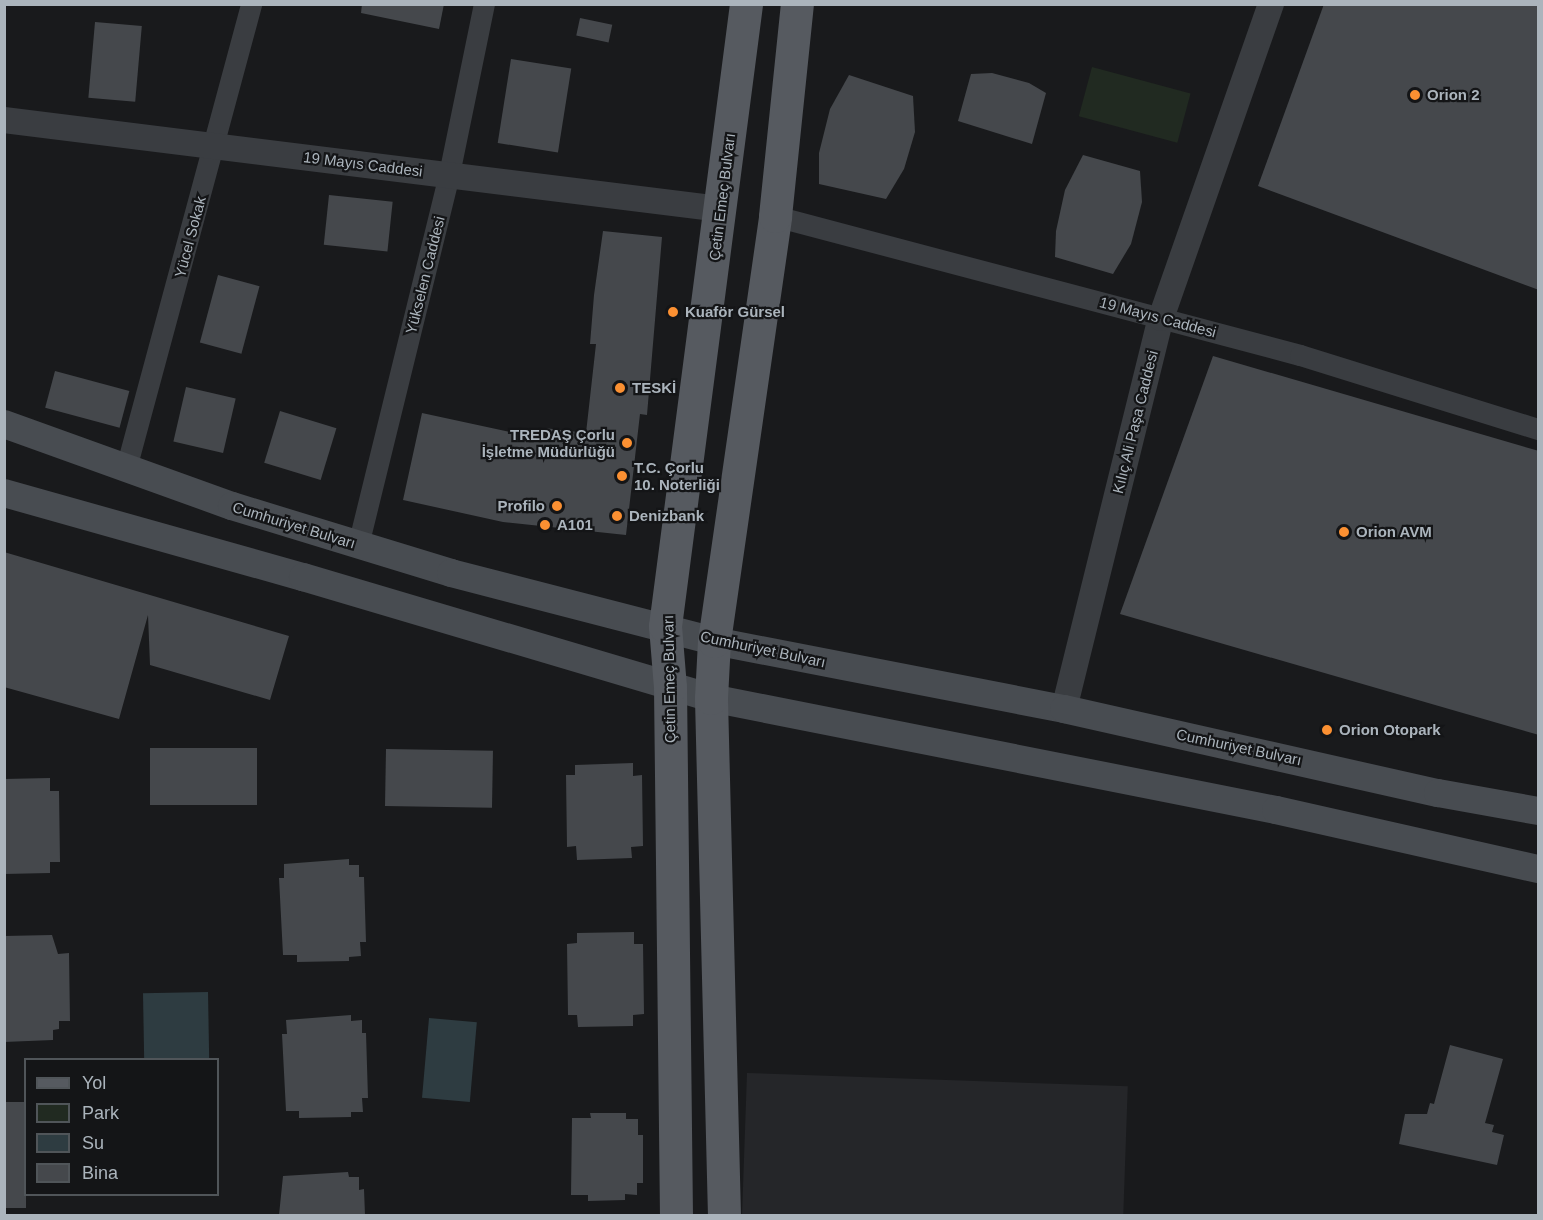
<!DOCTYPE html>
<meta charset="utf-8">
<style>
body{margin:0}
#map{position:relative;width:1543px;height:1220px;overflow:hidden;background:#191a1c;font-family:Helvetica,sans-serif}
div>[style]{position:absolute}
.built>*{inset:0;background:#252629;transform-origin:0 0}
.green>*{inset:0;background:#212a21;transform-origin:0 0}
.water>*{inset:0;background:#2e3c41;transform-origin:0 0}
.building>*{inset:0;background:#45484c;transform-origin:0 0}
.minor>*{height:21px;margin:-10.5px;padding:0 10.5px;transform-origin:10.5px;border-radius:10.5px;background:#3a3d41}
.tertiary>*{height:26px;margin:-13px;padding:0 13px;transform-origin:13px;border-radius:13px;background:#3a3d41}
.secondary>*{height:28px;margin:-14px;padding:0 14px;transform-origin:14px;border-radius:14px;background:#484c51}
.primary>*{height:33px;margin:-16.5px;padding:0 16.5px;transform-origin:16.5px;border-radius:16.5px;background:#565a60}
.dots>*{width:16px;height:16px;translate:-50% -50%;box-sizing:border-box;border:3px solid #141517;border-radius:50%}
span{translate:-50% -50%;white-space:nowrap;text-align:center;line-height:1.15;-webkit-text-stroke:4.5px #141517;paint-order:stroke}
.poi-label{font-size:15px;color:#abb4bc;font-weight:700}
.left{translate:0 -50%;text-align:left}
.right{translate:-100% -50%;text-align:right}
.street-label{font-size:15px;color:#abb4bc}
.frame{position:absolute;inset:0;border:6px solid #abb4bc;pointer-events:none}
.legend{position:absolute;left:24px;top:1058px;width:195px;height:138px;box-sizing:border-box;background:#141517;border:2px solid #505559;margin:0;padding:8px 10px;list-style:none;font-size:18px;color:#abb4bc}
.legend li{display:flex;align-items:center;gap:12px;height:30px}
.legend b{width:30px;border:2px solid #505559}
</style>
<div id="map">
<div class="built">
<div style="left:747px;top:1073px;width:381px;height:142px;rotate:2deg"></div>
</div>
<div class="green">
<div style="left:1092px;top:67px;width:102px;height:51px;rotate:15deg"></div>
</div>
<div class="water">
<div style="left:208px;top:992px;width:67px;height:65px;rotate:89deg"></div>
<div style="left:429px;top:1018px;width:48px;height:80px;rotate:5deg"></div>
</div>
<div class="building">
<div style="clip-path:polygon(362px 4px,444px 4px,439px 29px,361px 13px)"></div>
<div style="clip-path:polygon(1324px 4px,1539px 4px,1539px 290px,1258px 186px)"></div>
<div style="left:580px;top:18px;width:33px;height:18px;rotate:12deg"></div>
<div style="left:95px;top:22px;width:47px;height:76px;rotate:5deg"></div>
<div style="left:511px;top:59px;width:61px;height:85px;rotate:9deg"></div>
<div style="clip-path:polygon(992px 73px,1029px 83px,1046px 93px,1032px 144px,958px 121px,971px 74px)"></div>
<div style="clip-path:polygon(849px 75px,913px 96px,915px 132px,904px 169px,886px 199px,819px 184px,819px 153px,830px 109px)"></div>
<div style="clip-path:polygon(1083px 155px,1140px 171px,1142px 202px,1131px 244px,1113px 274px,1055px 257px,1056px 231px,1065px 190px)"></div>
<div style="left:329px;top:195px;width:64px;height:50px;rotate:6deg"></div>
<div style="clip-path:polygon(603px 231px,662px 237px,647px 415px,640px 414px,626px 535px,503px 522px,403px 500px,422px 413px,543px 439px,544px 428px,586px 433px,596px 344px,590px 344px,594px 295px)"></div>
<div style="left:218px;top:275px;width:43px;height:70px;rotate:15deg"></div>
<div style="clip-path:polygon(1213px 356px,1539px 451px,1539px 735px,1120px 614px)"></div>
<div style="left:55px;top:371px;width:77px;height:38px;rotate:15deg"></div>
<div style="left:186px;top:387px;width:51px;height:56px;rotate:13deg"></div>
<div style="left:280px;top:411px;width:59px;height:54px;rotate:17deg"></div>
<div style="clip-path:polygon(4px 552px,289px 636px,270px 700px,150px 665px,148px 615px,119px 719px,4px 687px)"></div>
<div style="left:150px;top:748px;width:107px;height:57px"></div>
<div style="left:386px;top:749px;width:107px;height:57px;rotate:1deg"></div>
<div style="clip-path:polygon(633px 763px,633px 776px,642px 775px,643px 846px,631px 847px,632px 858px,577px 860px,576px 846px,567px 847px,566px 775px,575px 775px,575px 765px)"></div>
<div style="clip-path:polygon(50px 778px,50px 791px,59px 791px,60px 862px,50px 862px,50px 873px,4px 874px,4px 779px)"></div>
<div style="clip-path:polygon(349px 859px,349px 865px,359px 865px,359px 877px,364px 877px,366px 942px,360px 942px,361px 956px,349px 957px,349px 961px,297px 962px,297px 955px,283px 955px,279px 878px,284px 878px,284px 864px)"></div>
<div style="clip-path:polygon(634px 932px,634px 944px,643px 944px,644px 1014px,633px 1015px,633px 1026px,578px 1027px,577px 1015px,568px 1015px,567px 944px,577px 943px,577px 933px)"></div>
<div style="clip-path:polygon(52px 935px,58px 954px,69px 953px,70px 1021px,59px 1021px,59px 1029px,53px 1030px,53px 1040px,4px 1042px,4px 936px)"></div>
<div style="clip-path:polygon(351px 1015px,351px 1021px,362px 1020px,362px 1033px,366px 1033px,368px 1098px,362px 1098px,363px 1112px,351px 1112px,351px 1117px,299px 1118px,299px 1111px,286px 1111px,282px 1034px,287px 1034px,286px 1020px)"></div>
<div style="clip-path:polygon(1450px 1045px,1503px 1059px,1485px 1123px,1494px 1125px,1492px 1132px,1504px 1135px,1497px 1165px,1399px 1144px,1405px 1114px,1427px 1114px,1430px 1103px,1434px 1104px)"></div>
<div style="left:26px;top:1102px;width:106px;height:22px;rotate:90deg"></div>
<div style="clip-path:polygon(590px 1113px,626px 1113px,626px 1119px,638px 1119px,638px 1135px,643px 1135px,643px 1183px,637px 1183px,637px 1195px,625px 1194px,625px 1200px,588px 1201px,588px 1195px,571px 1195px,572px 1118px,591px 1118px)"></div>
<div style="clip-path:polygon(348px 1172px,349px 1177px,359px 1177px,359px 1190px,364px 1189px,365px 1215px,279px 1215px,283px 1176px)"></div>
</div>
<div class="minor">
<div style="left:775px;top:216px;width:543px;rotate:14.83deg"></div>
<div style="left:1300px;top:355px;width:249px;rotate:17.3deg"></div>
<div style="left:126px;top:468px;width:481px;rotate:-74.9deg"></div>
<div style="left:358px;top:545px;width:382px;rotate:-76.2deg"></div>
<div style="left:449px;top:174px;width:174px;rotate:-78.4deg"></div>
</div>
<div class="tertiary">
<div style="left:4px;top:120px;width:723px;rotate:7.08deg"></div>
<div style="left:1064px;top:709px;width:403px;rotate:-76.1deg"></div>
<div style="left:1161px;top:318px;width:333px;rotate:-70.7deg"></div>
</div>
<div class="secondary">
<div style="left:4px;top:424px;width:242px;rotate:19.8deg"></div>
<div style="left:232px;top:506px;width:229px;rotate:17deg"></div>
<div style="left:451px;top:573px;width:272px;rotate:14.5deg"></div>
<div style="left:714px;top:641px;width:357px;rotate:11deg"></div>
<div style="left:1064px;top:709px;width:383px;rotate:12.7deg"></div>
<div style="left:1438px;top:793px;width:102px;rotate:10.2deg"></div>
<div style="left:4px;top:493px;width:311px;rotate:15.7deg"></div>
<div style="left:303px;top:577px;width:426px;rotate:16.5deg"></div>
<div style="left:711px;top:698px;width:576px;rotate:11.21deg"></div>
<div style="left:1276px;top:810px;width:269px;rotate:12.7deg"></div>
</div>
<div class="primary">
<div style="left:676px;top:1216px;width:529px;rotate:-90.65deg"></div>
<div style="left:670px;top:687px;width:61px;rotate:-94.7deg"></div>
<div style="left:665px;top:626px;width:627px;rotate:-82.58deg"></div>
<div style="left:724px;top:1216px;width:518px;rotate:-91.44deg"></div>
<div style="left:711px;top:698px;width:57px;rotate:-87deg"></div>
<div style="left:714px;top:641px;width:429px;rotate:-81.8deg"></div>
<div style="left:775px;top:216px;width:213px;rotate:-84.1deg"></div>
</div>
<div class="dots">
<div style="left:1415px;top:95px;background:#fb9032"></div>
<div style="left:673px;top:312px;background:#fb9032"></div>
<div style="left:620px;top:388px;background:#fb9032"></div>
<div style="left:627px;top:443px;background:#fb9032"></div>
<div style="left:622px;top:476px;background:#fb9032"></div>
<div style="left:557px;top:506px;background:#fb9032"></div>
<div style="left:617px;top:516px;background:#fb9032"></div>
<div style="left:545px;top:525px;background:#fb9032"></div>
<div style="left:1344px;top:532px;background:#fb9032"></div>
<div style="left:1327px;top:730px;background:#fb9032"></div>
</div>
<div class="poi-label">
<span class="left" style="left:1427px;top:95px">Orion 2</span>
<span class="left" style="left:685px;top:312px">Kuaför Gürsel</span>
<span class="left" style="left:632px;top:388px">TESKİ</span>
<span class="right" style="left:615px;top:443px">TREDAŞ Çorlu<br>İşletme Müdürlüğü</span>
<span class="left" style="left:634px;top:476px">T.C. Çorlu<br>10. Noterliği</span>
<span class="right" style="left:545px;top:506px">Profilo</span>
<span class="left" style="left:629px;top:516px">Denizbank</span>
<span class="left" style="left:557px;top:525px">A101</span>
<span class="left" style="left:1356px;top:532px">Orion AVM</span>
<span class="left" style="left:1339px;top:730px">Orion Otopark</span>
</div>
<div class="street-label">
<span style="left:363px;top:164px;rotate:7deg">19 Mayıs Caddesi</span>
<span style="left:722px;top:197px;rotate:-83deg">Çetin Emeç Bulvarı</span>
<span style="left:190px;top:237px;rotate:-75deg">Yücel Sokak</span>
<span style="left:425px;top:275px;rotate:-76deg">Yükselen Caddesi</span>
<span style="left:1158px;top:317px;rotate:15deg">19 Mayıs Caddesi</span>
<span style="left:1135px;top:422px;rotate:-76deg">Kılıç Ali Paşa Caddesi</span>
<span style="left:294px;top:525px;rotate:17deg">Cumhuriyet Bulvarı</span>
<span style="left:763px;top:649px;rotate:12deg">Cumhuriyet Bulvarı</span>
<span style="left:669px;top:679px;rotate:-91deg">Çetin Emeç Bulvarı</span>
<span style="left:1239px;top:747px;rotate:12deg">Cumhuriyet Bulvarı</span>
</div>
<div class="frame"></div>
<ul class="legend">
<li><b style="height:8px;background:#565a60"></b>Yol</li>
<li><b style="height:16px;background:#212a21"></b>Park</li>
<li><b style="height:16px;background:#2e3c41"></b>Su</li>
<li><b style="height:16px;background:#45484c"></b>Bina</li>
</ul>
</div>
